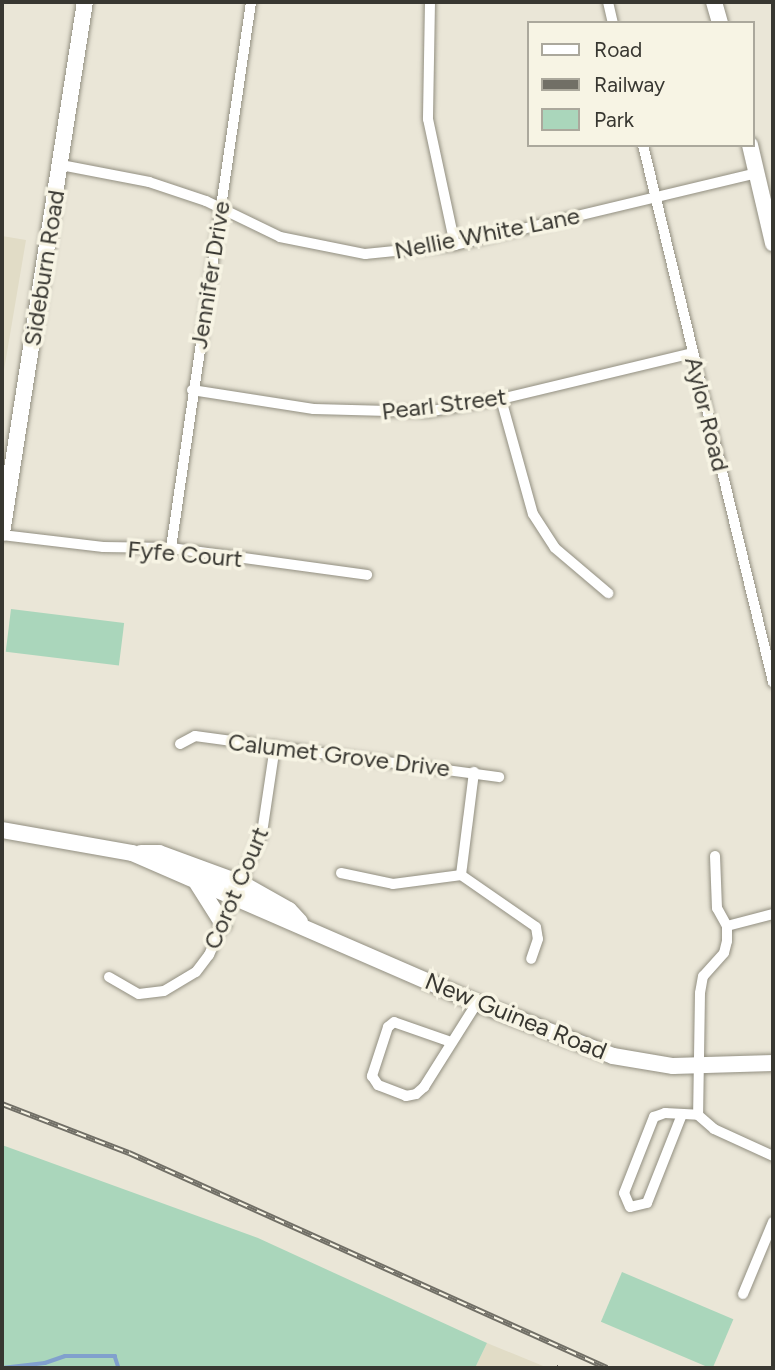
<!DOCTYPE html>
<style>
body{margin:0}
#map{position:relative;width:775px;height:1370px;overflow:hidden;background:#eae6d7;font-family:Figtree,sans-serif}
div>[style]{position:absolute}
.built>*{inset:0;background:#e1dcc6}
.green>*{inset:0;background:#aad6bb;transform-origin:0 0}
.stream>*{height:3.5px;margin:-1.75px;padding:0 1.75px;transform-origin:1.75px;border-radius:1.75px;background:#81a0cd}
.roads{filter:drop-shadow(0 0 2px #928f81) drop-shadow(0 0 2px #928f81)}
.street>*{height:10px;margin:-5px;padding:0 5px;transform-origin:5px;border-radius:5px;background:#fff}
.secondary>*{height:16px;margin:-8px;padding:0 8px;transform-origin:8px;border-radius:8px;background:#fff}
.rail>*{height:6px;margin-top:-3px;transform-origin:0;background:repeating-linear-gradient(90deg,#f7f4e4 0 10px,#716f66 0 20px);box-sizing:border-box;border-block:2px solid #716f66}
span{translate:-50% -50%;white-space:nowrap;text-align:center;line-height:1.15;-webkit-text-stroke:7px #f7f4e4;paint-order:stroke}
.street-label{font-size:24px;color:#383731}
.frame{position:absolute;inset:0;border:4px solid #383731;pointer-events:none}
.legend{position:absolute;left:527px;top:21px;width:228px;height:126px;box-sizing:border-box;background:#f7f4e4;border:2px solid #aba89c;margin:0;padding:9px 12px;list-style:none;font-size:21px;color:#383731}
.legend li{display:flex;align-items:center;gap:14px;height:35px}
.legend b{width:35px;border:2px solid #aba89c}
</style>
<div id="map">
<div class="built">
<div style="clip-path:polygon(2px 236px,26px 240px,2px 382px)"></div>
<div style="clip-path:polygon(487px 1343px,548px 1368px,475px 1368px)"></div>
</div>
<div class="green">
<div style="left:11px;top:609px;width:114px;height:43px;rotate:7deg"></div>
<div style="clip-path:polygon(2px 1145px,258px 1238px,487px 1343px,475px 1368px,2px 1368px)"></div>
<div style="left:622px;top:1272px;width:121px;height:54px;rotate:23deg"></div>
</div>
<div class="stream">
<div style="left:2px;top:1368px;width:43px;rotate:-6.6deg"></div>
<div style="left:45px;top:1363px;width:21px;rotate:-19deg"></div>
<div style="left:65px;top:1356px;width:50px"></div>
<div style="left:115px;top:1356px;width:13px;rotate:72deg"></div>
</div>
<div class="roads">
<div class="street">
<div style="left:430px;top:2px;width:117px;rotate:91deg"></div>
<div style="left:428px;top:119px;width:129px;rotate:77.9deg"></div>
<div style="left:608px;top:2px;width:22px;rotate:77deg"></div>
<div style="left:643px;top:145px;width:553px;rotate:76.39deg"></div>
<div style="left:61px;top:165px;width:90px;rotate:10.9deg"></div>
<div style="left:149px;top:182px;width:60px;rotate:18.4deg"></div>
<div style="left:206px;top:201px;width:82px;rotate:25.9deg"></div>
<div style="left:280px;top:237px;width:87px;rotate:11.3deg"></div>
<div style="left:365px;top:254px;width:90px;rotate:-5.7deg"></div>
<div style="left:455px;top:245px;width:310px;rotate:-13.4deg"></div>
<div style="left:192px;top:390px;width:123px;rotate:8.9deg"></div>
<div style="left:314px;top:409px;width:112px;rotate:1.5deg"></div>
<div style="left:426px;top:412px;width:76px;rotate:-9.8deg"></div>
<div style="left:501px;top:399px;width:196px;rotate:-13.5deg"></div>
<div style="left:501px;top:399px;width:119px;rotate:74.5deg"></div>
<div style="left:533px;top:514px;width:40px;rotate:57.1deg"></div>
<div style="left:555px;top:548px;width:70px;rotate:40.3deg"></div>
<div style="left:2px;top:535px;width:102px;rotate:6.8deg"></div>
<div style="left:103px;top:547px;width:68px;rotate:0.8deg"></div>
<div style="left:171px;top:548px;width:198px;rotate:7.8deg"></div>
<div style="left:171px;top:548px;width:552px;rotate:-81.66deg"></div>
<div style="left:180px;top:744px;width:17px;rotate:-28deg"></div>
<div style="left:195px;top:736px;width:307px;rotate:7.7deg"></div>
<div style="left:715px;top:856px;width:52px;rotate:87.8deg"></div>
<div style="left:717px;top:908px;width:21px;rotate:61deg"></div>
<div style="left:727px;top:926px;width:15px;rotate:90deg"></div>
<div style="left:727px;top:941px;width:12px;rotate:104deg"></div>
<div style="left:724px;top:953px;width:31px;rotate:132deg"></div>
<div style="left:703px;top:976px;width:17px;rotate:100deg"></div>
<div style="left:700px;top:993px;width:122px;rotate:90.9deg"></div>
<div style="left:698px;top:1115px;width:21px;rotate:41deg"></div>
<div style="left:714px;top:1129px;width:65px;rotate:24.6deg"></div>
<div style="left:341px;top:873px;width:53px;rotate:11.9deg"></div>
<div style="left:393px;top:884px;width:69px;rotate:-7.5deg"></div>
<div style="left:461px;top:875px;width:91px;rotate:34.7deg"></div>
<div style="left:536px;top:927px;width:12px;rotate:81deg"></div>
<div style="left:538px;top:939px;width:21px;rotate:109deg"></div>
<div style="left:461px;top:875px;width:104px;rotate:-82.8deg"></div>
<div style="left:727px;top:926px;width:48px;rotate:-14.6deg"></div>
<div style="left:109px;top:977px;width:34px;rotate:30deg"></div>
<div style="left:139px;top:994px;width:25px;rotate:-7deg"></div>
<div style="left:164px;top:991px;width:37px;rotate:-31deg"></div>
<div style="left:196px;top:972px;width:21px;rotate:-53deg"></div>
<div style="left:209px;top:955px;width:133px;rotate:-66.5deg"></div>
<div style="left:262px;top:833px;width:88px;rotate:-81.5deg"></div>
<div style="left:451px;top:1042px;width:60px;rotate:-160.7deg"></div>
<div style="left:394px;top:1022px;width:8px;rotate:140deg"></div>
<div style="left:388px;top:1027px;width:52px;rotate:108.1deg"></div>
<div style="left:372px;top:1076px;width:11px;rotate:56deg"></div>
<div style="left:378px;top:1085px;width:30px;rotate:21deg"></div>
<div style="left:406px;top:1096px;width:10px;rotate:-11deg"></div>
<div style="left:416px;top:1094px;width:11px;rotate:-41deg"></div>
<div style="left:424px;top:1087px;width:99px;rotate:-57.8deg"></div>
<div style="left:681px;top:1117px;width:92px;rotate:111.6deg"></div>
<div style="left:647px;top:1203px;width:17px;rotate:167deg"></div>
<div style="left:630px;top:1207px;width:15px;rotate:-113deg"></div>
<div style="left:624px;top:1193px;width:82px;rotate:-68.5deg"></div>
<div style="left:654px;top:1117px;width:12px;rotate:-20deg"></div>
<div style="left:665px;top:1113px;width:33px;rotate:3deg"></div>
<div style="left:743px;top:1294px;width:78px;rotate:-67.4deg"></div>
</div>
<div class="secondary">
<div style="left:714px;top:2px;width:22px;rotate:74deg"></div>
<div style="left:750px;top:145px;width:101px;rotate:76.8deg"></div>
<div style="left:2px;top:533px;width:537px;rotate:-81.12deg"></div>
<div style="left:2px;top:830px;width:132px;rotate:10deg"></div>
<div style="left:132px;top:853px;width:376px;rotate:23.5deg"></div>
<div style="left:477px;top:1003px;width:146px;rotate:21.3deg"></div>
<div style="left:613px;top:1056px;width:61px;rotate:9.5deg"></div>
<div style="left:673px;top:1066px;width:100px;rotate:-1.7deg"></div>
<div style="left:141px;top:853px;width:18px"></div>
<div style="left:159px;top:853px;width:87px;rotate:20.1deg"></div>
<div style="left:241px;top:883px;width:55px;rotate:29.4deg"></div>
<div style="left:289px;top:910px;width:16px;rotate:47deg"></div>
<div style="left:197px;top:883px;width:49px;rotate:57.6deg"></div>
</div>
</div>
<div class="rail">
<div style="left:2px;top:1104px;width:136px;rotate:21.1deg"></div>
<div style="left:129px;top:1153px;width:524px;rotate:24.22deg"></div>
<div style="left:557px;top:1368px;width:1px"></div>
</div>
<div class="street-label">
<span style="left:487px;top:233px;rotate:-11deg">Nellie White Lane</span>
<span style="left:44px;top:268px;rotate:-81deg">Sideburn Road</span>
<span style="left:210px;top:275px;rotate:-81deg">Jennifer Drive</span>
<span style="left:444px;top:404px;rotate:-7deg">Pearl Street</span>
<span style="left:707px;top:414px;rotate:76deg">Aylor Road</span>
<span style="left:185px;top:554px;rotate:5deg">Fyfe Court</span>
<span style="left:339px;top:755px;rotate:7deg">Calumet Grove Drive</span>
<span style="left:236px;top:888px;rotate:-67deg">Corot Court</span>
<span style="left:516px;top:1016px;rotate:22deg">New Guinea Road</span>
</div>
<div class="frame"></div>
<ul class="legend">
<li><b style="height:9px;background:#fff"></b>Road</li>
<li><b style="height:9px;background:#716f66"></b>Railway</li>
<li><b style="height:19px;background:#aad6bb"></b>Park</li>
</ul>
</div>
